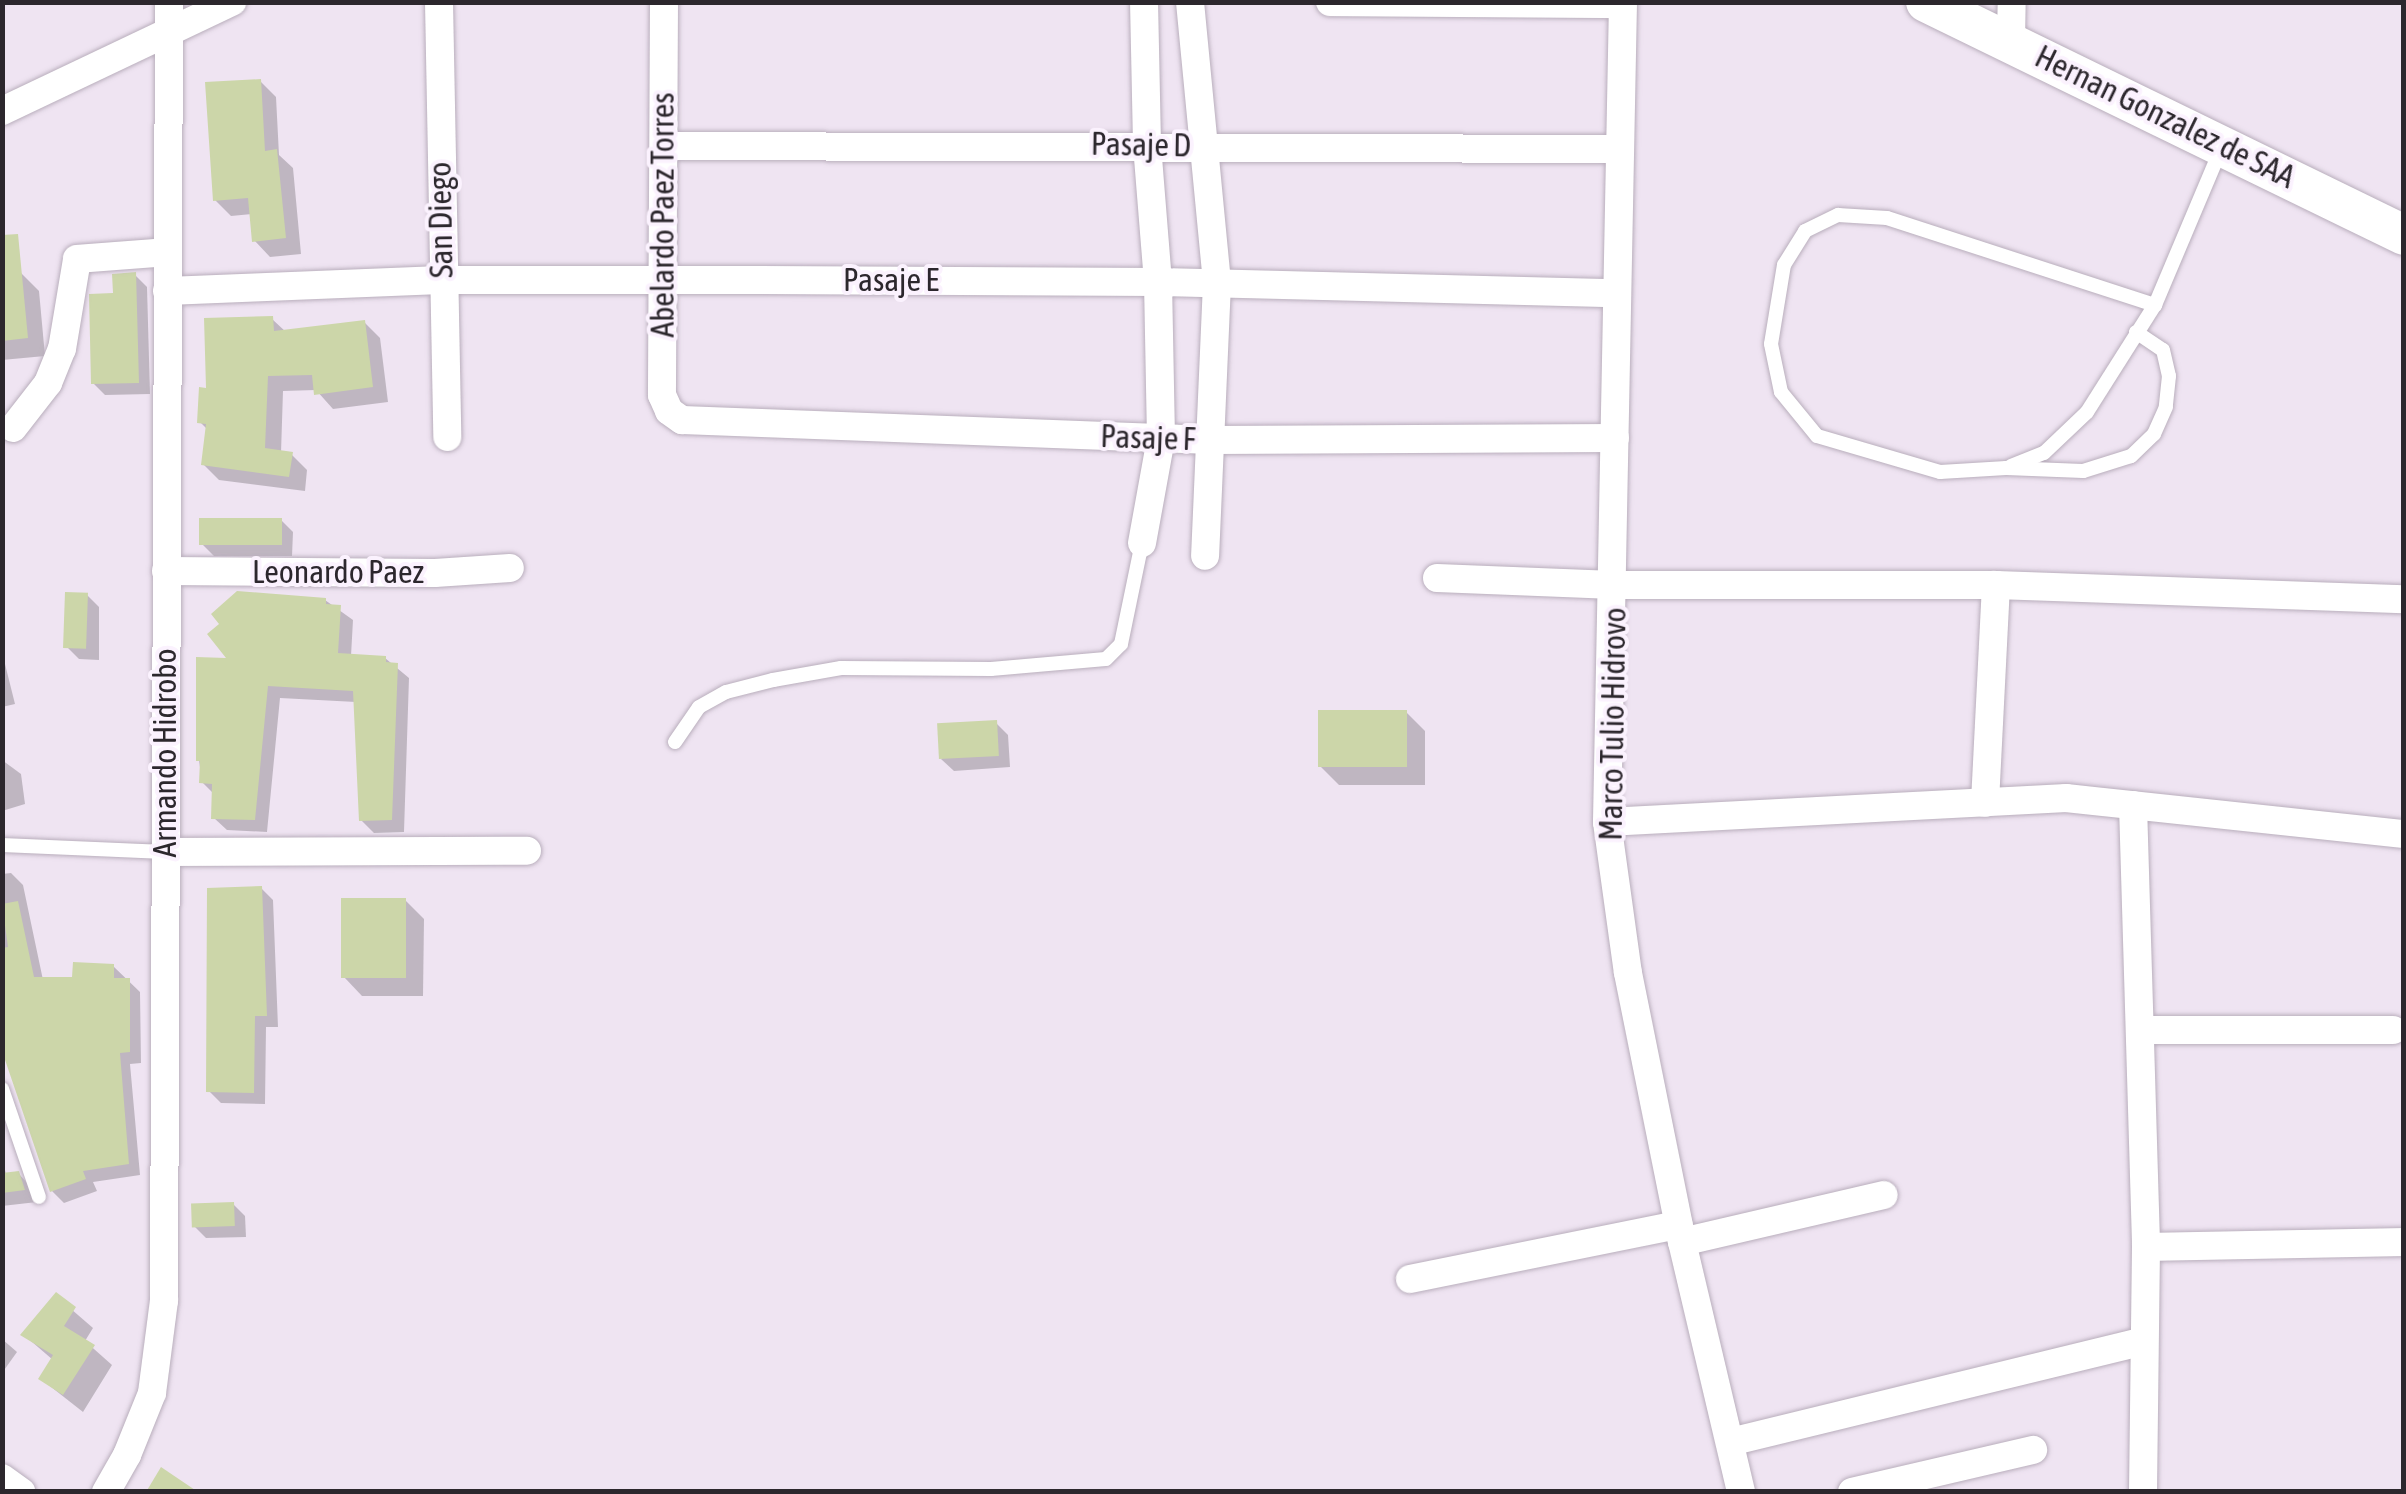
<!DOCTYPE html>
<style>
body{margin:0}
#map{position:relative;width:2406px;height:1494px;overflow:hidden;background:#efe4f2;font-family:"Asap Condensed",sans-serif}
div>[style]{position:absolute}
.shadow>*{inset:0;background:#0003}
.building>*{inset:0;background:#ccd6a9;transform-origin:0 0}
.roads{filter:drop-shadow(0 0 2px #b9aebc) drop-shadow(0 0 2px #b9aebc)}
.lane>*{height:14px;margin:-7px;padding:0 7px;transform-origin:7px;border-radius:7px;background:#fff}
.street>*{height:28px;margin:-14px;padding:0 14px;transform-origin:14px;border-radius:14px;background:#fff}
.secondary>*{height:40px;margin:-20px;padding:0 20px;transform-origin:20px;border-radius:20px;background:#fff}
span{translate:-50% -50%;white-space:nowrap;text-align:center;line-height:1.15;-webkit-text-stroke:8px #fbf2fe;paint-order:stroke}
.street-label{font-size:32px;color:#2c272d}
.frame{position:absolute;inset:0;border:5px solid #2c272d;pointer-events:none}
</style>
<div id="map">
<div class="shadow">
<div style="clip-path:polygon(260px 81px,276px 97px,279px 155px,293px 168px,301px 254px,270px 257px,254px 240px,252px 214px,231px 216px,215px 200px)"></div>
<div style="clip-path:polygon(20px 272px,39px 291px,45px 356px,2px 360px,2px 274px)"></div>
<div style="clip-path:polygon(135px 275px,147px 287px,150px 394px,105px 395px,93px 383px,115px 295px)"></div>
<div style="clip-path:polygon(272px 319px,286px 332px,364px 322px,380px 338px,388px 402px,333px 409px,316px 390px,283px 391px,281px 453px,291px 454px,307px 470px,305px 491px,219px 480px,203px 464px,208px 430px,200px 422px,208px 390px)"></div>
<div style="clip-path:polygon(281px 520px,293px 532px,292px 556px,214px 556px,202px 544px)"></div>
<div style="clip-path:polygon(87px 595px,99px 607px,99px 660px,79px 659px,67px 647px)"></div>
<div style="clip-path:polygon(325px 600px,353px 620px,351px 656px,385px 658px,409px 678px,404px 832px,374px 833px,361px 820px,356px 702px,280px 698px,267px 832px,227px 830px,214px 818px,214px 794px,202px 782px,199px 760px,232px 660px)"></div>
<div style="clip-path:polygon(2px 652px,15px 704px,2px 707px)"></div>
<div style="clip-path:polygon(1406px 712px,1425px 731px,1425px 785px,1339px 785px,1320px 766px)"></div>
<div style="clip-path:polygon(996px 723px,1008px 735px,1010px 767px,954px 771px,941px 759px)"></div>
<div style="clip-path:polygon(2px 760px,21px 774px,25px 804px,2px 811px)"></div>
<div style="clip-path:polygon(11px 873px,23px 885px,43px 980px,74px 980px,113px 966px,140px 992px,141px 1063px,130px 1064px,140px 1175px,93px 1182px,97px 1191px,64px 1203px,52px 1191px,2px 1036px,2px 874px)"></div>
<div style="clip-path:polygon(261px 888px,273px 900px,278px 1027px,266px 1027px,265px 1104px,221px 1103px,209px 1091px)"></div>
<div style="clip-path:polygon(405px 900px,424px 919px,423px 996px,362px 996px,344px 977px)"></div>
<div style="clip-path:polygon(2px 1155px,6px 1175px,18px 1173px,31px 1187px,37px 1202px,2px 1206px)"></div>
<div style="clip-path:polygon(233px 1204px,245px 1216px,246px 1237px,206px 1238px,194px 1226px)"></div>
<div style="clip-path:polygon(56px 1296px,93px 1328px,85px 1341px,112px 1365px,83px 1412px,41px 1379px,53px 1360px,24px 1335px)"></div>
<div style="clip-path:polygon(2px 1339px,17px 1352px,2px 1373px)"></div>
</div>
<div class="building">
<div style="clip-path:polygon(261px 79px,265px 151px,277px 149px,286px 238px,252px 242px,248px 198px,213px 201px,205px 82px)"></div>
<div style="clip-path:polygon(18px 234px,28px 338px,2px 341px,2px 235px)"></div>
<div style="clip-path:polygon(136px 272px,139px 383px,91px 384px,89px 294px,113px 293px,112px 274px)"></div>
<div style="clip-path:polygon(273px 316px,274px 331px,365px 320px,373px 387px,314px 395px,312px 375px,268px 376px,265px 448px,293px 452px,289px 477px,201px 465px,206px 424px,197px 423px,199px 387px,206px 388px,204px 318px)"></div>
<div style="left:199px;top:518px;width:83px;height:27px"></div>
<div style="clip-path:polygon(237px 591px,326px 598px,326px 604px,341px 605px,338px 653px,386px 656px,386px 662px,398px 663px,392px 820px,359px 821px,353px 691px,268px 686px,255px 820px,211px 819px,212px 784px,199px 783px,200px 761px,196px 761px,196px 657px,226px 658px,207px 634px,219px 624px,211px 614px)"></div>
<div style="left:65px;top:592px;width:23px;height:56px;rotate:2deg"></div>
<div style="left:1318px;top:710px;width:89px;height:57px"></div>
<div style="left:997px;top:720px;width:36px;height:60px;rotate:87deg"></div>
<div style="clip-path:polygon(262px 886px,267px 1016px,255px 1016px,254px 1093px,206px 1092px,207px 888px)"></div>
<div style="left:341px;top:898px;width:65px;height:80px"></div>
<div style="clip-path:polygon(18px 901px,34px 977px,72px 977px,73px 962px,114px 964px,114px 978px,130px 978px,130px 1052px,120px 1053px,129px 1164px,83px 1171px,86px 1179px,50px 1192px,2px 1051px,2px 948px,8px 947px,2px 904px)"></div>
<div style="clip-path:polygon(19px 1171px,25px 1190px,2px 1193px,2px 1173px)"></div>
<div style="left:234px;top:1202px;width:24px;height:43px;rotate:88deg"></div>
<div style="clip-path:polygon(56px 1292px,76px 1307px,64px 1326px,95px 1345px,63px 1395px,38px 1379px,53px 1355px,20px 1335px)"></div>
<div style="clip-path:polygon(161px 1467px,198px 1492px,146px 1492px)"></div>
</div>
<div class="roads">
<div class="lane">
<div style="left:2136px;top:332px;width:32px;rotate:34deg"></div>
<div style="left:2163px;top:350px;width:27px;rotate:77deg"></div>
<div style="left:2169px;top:376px;width:31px;rotate:96deg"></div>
<div style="left:2166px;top:407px;width:30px;rotate:114deg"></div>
<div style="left:2154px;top:434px;width:32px;rotate:136deg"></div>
<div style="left:2131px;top:456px;width:50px;rotate:162.6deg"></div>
<div style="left:2083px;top:471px;width:77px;rotate:-177.8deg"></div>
<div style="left:2006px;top:468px;width:66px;rotate:176.5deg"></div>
<div style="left:1940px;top:472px;width:128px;rotate:-163.7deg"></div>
<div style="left:1817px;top:436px;width:57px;rotate:-129.3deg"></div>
<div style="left:1781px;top:392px;width:49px;rotate:-101.8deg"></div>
<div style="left:1771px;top:344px;width:80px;rotate:-80.7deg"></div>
<div style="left:1784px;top:265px;width:40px;rotate:-58deg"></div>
<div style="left:1805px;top:231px;width:37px;rotate:-26deg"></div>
<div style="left:1838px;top:215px;width:49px;rotate:3.5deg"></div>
<div style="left:1887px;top:218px;width:282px;rotate:18deg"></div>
<div style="left:2011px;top:466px;width:35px;rotate:-22deg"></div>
<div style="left:2044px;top:453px;width:59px;rotate:-43.6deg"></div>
<div style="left:2087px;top:412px;width:127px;rotate:-57.6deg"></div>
<div style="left:2155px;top:305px;width:167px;rotate:-67.1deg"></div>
<div style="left:675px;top:742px;width:42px;rotate:-55.6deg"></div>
<div style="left:699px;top:707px;width:31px;rotate:-29deg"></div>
<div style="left:726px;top:692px;width:49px;rotate:-14.3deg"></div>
<div style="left:773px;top:680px;width:69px;rotate:-10deg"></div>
<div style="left:841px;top:668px;width:150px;rotate:0.4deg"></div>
<div style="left:991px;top:669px;width:115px;rotate:-5deg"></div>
<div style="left:1106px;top:659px;width:21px;rotate:-45deg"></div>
<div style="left:1121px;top:644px;width:103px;rotate:-78.3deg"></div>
<div style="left:2px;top:845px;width:163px;rotate:2.5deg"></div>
<div style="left:2px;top:1089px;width:114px;rotate:71.1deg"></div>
</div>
<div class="street">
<div style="left:439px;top:2px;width:435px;rotate:88.9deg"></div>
<div style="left:664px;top:2px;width:393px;rotate:90.3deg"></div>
<div style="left:662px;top:395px;width:17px;rotate:66deg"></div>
<div style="left:669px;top:411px;width:16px;rotate:35deg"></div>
<div style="left:682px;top:420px;width:530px;rotate:2.16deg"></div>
<div style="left:1212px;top:440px;width:403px;rotate:-0.3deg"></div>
<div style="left:1190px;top:2px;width:282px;rotate:84.5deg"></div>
<div style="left:1217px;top:283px;width:273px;rotate:92.5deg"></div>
<div style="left:1330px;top:2px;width:292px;rotate:0.4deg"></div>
<div style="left:1623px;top:2px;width:820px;rotate:91.12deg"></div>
<div style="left:1607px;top:822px;width:152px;rotate:82.1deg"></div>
<div style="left:1628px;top:973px;width:274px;rotate:78.6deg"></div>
<div style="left:1682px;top:1242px;width:257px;rotate:76.7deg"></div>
<div style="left:2011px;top:41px;width:39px;rotate:-89deg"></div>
<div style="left:2px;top:111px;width:255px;rotate:-25.4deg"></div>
<div style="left:665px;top:146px;width:951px;rotate:0.18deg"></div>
<div style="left:167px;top:291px;width:274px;rotate:-2.3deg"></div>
<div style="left:441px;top:280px;width:319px"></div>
<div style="left:760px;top:280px;width:398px;rotate:0.3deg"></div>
<div style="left:1158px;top:282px;width:457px;rotate:1.4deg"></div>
<div style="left:13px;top:428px;width:57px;rotate:-52.1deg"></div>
<div style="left:48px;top:383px;width:37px;rotate:-68deg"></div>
<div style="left:62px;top:349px;width:91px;rotate:-80.5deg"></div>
<div style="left:77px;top:259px;width:91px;rotate:-4.4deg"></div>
<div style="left:1142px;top:543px;width:107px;rotate:-79.7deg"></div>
<div style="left:1161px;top:438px;width:156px;rotate:-91.1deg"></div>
<div style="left:1158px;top:282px;width:138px;rotate:-94.6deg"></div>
<div style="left:1147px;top:144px;width:142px;rotate:-91.2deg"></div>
<div style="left:166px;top:571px;width:269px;rotate:0.4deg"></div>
<div style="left:435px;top:573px;width:75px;rotate:-3.8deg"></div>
<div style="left:1437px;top:578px;width:177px;rotate:2.3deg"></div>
<div style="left:1614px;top:585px;width:382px"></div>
<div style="left:1996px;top:585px;width:218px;rotate:92.9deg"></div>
<div style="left:1996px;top:585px;width:408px;rotate:2deg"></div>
<div style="left:2133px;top:805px;width:442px;rotate:88.3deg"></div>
<div style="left:2146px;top:1247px;width:245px;rotate:90.7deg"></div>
<div style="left:1607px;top:822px;width:460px;rotate:-3deg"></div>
<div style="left:2066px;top:798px;width:340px;rotate:6.1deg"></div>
<div style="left:165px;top:852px;width:362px;rotate:-0.2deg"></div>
<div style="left:2140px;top:1030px;width:253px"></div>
<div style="left:1682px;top:1242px;width:207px;rotate:-13.1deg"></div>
<div style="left:2146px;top:1247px;width:258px;rotate:-1.1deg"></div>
<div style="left:1410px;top:1279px;width:274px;rotate:-11.4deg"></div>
<div style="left:1730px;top:1442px;width:425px;rotate:-13.7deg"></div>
<div style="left:2px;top:1478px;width:24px;rotate:36deg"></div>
<div style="left:106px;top:1492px;width:43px;rotate:-60.4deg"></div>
<div style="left:127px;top:1455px;width:67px;rotate:-68deg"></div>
<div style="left:152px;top:1393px;width:93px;rotate:-82.6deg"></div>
<div style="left:164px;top:1301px;width:1299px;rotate:-89.78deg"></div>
<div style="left:1852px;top:1492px;width:186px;rotate:-13.1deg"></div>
</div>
<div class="secondary">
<div style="left:1926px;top:2px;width:532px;rotate:25.99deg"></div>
</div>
</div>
<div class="street-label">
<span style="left:2165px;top:117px;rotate:26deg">Hernan Gonzalez de SAA</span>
<span style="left:1141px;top:145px;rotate:1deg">Pasaje D</span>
<span style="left:663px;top:215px;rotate:-90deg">Abelardo Paez Torres</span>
<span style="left:441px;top:220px;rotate:-91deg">San Diego</span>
<span style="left:891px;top:280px">Pasaje E</span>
<span style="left:1148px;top:438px;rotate:2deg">Pasaje F</span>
<span style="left:338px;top:572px">Leonardo Paez</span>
<span style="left:1613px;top:724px;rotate:-89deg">Marco Tulio Hidrovo</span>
<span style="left:165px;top:753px;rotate:-90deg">Armando Hidrobo</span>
</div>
<div class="frame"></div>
</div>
